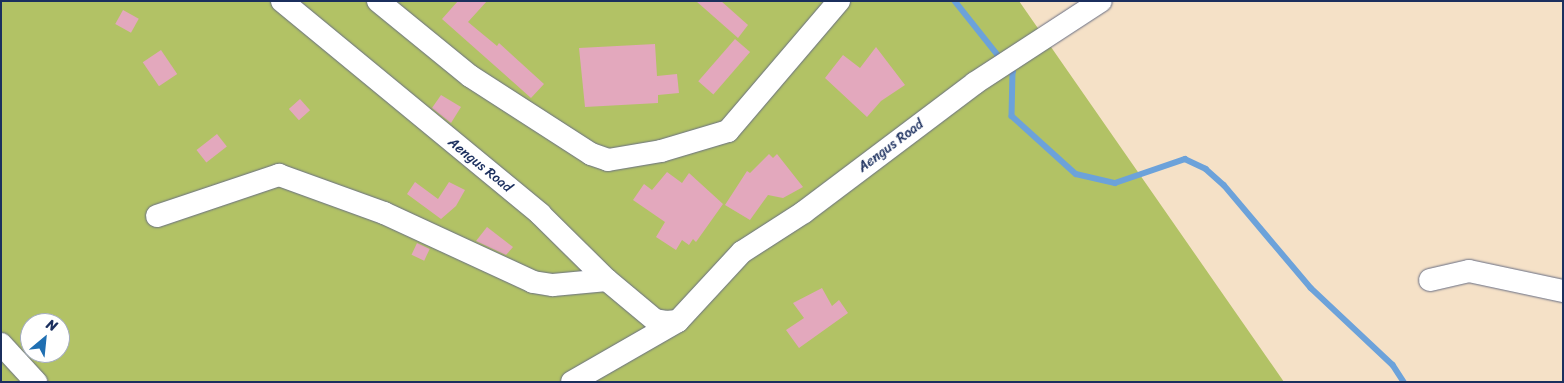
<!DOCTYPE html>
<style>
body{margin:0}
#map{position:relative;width:1564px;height:383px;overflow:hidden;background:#f5e1c7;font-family:Sriracha,sans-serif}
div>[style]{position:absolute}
.green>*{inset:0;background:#b2c265}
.stream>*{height:5.5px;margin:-2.75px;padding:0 2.75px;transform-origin:2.75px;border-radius:2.75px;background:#6ca2da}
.building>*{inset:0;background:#e3a8bd;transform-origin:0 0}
.roads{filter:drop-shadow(0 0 1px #676d83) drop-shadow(0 0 1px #676d83)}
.minor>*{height:22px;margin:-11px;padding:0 11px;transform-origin:11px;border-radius:11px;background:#fff}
span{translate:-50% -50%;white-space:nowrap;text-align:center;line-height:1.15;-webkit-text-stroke:4px #fff;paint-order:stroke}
.street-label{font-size:14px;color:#1b2f5e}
.frame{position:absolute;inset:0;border:2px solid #1b2f5e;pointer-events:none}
.north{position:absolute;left:20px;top:313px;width:50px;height:50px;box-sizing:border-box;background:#fff;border:1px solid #a4acbf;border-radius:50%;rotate:28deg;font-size:14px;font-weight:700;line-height:20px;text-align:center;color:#1b2f5e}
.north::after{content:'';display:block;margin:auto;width:18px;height:22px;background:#1f6fb2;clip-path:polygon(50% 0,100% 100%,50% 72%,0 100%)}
</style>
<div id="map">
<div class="green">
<div style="clip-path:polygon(evenodd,1px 1px,1019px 1px,1284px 382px,1px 382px,1px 1px,30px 323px,60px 323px,60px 353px,30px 353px,30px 323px)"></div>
</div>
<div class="stream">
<div style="left:955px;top:1px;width:75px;rotate:51.5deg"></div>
<div style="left:1008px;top:67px;width:7px;rotate:45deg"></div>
<div style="left:1013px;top:72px;width:44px;rotate:91.3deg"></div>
<div style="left:1012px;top:116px;width:86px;rotate:42.2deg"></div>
<div style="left:1076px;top:174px;width:40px;rotate:13deg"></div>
<div style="left:1115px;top:183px;width:74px;rotate:-18.9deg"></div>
<div style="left:1185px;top:159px;width:23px;rotate:25deg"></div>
<div style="left:1206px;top:169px;width:24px;rotate:42deg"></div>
<div style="left:1224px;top:185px;width:135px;rotate:49.8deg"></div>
<div style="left:1311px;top:288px;width:112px;rotate:43.2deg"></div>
<div style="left:1393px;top:365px;width:20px;rotate:57deg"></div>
</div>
<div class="building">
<div style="clip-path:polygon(458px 1px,487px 1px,468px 22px,497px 46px,499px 43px,544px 84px,531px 98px,442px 19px)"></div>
<div style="clip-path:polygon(696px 1px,721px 1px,748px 25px,738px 38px)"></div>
<div style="left:123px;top:10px;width:18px;height:16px;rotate:29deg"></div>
<div style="left:735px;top:39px;width:20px;height:56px;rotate:41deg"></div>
<div style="clip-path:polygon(655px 44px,657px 76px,677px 74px,679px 93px,658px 95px,658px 103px,585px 107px,579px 48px)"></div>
<div style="clip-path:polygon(876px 47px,905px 85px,881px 101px,867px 117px,825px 78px,843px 55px,860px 68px)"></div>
<div style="left:161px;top:50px;width:29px;height:22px;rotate:56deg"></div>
<div style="clip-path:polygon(441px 95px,461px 107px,451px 123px,432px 108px)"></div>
<div style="left:300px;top:99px;width:15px;height:15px;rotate:48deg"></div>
<div style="left:217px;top:134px;width:16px;height:26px;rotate:52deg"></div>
<div style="clip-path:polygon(769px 154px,773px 158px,777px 154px,803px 187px,783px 198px,768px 195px,750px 220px,725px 205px,747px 171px,750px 173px)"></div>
<div style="clip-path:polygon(667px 172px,682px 183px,689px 173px,723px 204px,696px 242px,693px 239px,689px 245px,682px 240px,676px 250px,656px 237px,665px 222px,633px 200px,644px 184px,652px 190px)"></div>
<div style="clip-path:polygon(415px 182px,438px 199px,449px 182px,465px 190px,456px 206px,441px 219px,407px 194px)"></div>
<div style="clip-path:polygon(487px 227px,513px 247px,506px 255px,476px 241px)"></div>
<div style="left:417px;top:243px;width:14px;height:13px;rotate:25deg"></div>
<div style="clip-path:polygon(822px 288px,832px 306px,839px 300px,848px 313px,799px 348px,786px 330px,804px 318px,793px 303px)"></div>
</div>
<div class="roads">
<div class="minor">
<div style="left:282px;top:1px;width:335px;rotate:39.5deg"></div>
<div style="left:540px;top:214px;width:94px;rotate:44.6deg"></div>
<div style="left:607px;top:280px;width:62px;rotate:39.8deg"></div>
<div style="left:655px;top:320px;width:11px;rotate:10deg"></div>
<div style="left:666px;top:322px;width:12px;rotate:-5deg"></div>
<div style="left:678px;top:321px;width:94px;rotate:-47.2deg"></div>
<div style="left:742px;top:252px;width:74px;rotate:-32.8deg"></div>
<div style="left:804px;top:212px;width:214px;rotate:-37deg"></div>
<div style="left:975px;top:83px;width:150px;rotate:-33.1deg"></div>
<div style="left:378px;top:1px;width:119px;rotate:39.2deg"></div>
<div style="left:470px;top:76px;width:144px;rotate:32.8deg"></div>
<div style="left:591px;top:154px;width:18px;rotate:19deg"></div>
<div style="left:608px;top:160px;width:54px;rotate:-9.6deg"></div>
<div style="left:661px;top:151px;width:70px;rotate:-16.6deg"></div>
<div style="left:728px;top:131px;width:171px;rotate:-49.5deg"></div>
<div style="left:157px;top:216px;width:129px;rotate:-18.6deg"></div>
<div style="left:279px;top:175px;width:112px;rotate:19.9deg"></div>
<div style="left:384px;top:213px;width:164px;rotate:24.8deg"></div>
<div style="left:533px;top:282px;width:20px;rotate:9deg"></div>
<div style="left:553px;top:285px;width:54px;rotate:-5.3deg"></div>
<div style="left:1430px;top:280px;width:40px;rotate:-13deg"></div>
<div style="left:1469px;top:271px;width:96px;rotate:12deg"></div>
<div style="left:1px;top:344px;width:52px;rotate:47.4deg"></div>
<div style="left:572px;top:382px;width:122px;rotate:-29.9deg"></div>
</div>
</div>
<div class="street-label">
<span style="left:891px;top:146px;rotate:-37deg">Aengus Road</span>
<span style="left:480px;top:165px;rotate:39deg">Aengus Road</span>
</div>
<div class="frame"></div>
<div class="north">N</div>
</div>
